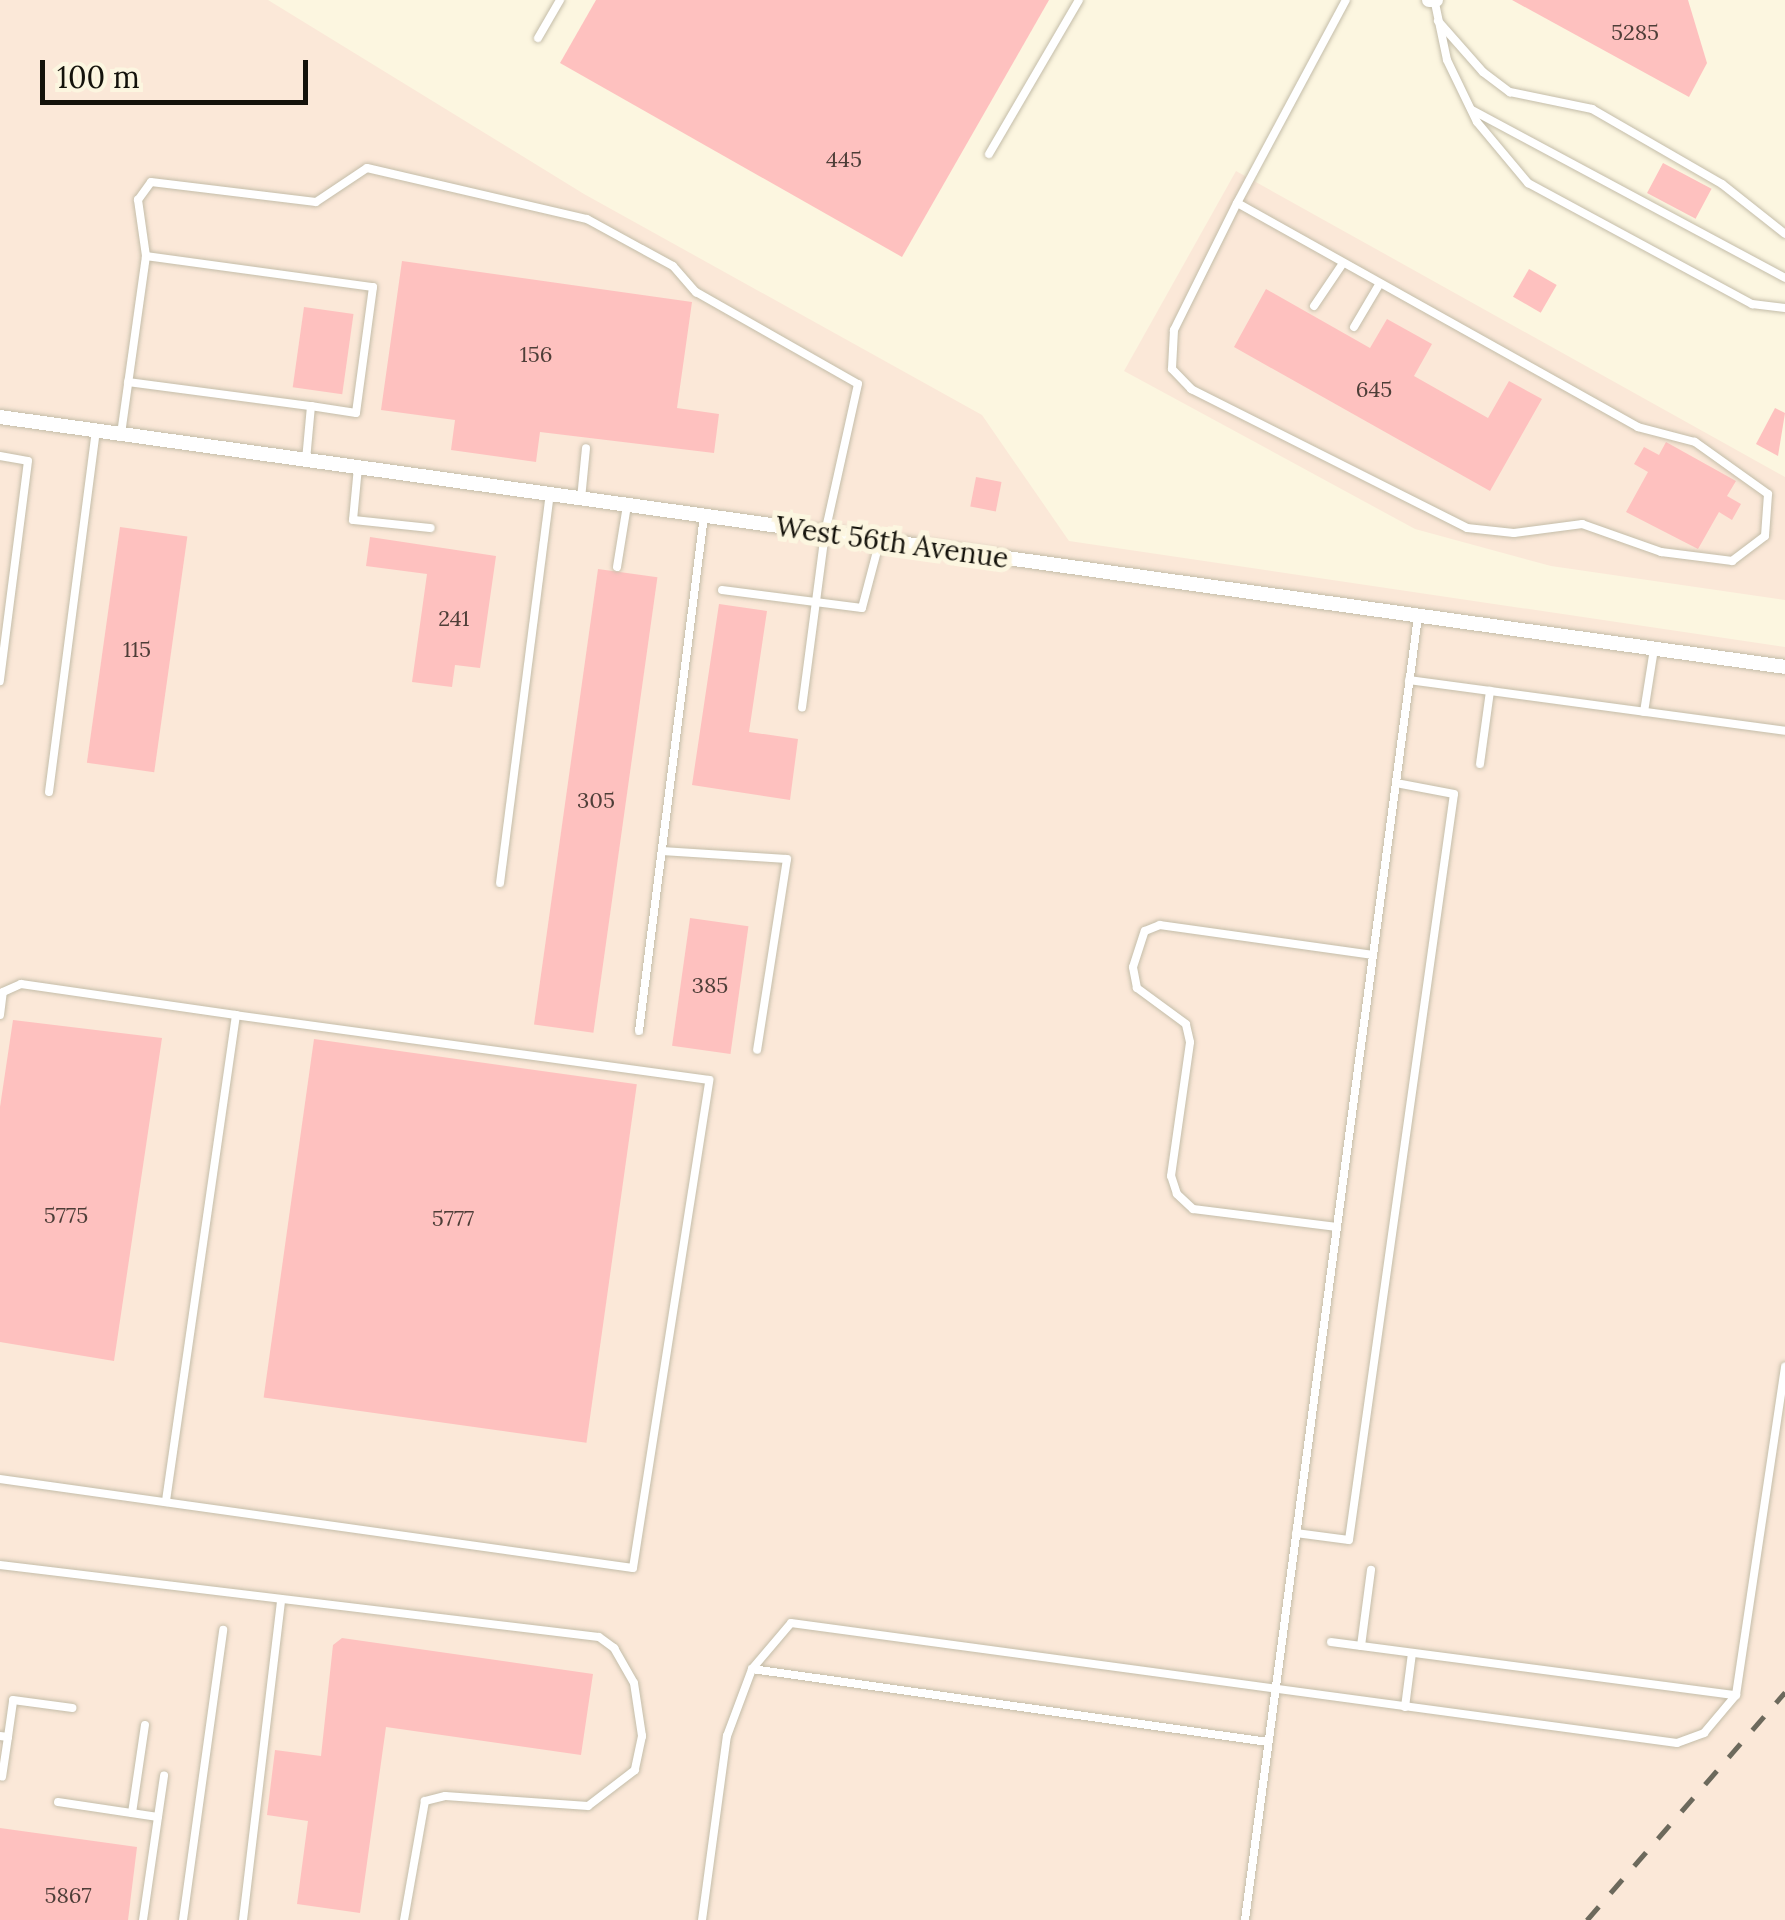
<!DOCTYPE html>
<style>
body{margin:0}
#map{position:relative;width:1785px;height:1920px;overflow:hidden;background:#fcf6e0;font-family:Lora,serif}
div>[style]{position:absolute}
.industrial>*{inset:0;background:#fbe8d8}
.building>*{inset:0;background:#fec1bf;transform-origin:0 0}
.roads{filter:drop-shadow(0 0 2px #c4bda9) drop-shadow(0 0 2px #c4bda9)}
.service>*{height:8px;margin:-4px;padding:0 4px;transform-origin:4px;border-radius:4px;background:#fff}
.minor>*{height:14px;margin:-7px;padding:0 7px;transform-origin:7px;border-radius:7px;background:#fff}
.rail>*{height:5px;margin-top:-2.5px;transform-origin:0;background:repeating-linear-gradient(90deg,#6c695c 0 18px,transparent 0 36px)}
span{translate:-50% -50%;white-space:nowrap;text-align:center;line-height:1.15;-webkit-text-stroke:10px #fcf6e0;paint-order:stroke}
.number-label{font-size:22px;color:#4e3e38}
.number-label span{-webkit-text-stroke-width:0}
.street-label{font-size:28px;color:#14120b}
.scale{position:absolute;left:40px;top:60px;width:268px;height:45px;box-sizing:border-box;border:5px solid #14120b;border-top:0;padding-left:12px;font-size:30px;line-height:35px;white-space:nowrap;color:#14120b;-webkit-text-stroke:8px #fcf6e0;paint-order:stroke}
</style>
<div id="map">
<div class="industrial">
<div style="clip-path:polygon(0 0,268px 0,584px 194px,982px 415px,1069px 541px,1785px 647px,1785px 1920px,0 1920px)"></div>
<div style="clip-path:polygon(1236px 171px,1785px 477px,1785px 600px,1551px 566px,1415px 529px,1124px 371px)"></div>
</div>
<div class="building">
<div style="clip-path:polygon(596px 0,1049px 0,902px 257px,560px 63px)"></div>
<div style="clip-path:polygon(1512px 0,1688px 0,1707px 63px,1689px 97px)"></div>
<div style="left:1663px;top:163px;width:55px;height:34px;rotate:28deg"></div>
<div style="clip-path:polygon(402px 261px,692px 302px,677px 408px,719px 414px,714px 453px,540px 432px,536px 462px,451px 450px,455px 420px,381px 410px)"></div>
<div style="left:1529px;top:269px;width:32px;height:32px;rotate:30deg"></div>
<div style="clip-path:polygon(1266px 289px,1370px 348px,1387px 319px,1432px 344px,1414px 376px,1488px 418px,1509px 381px,1542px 399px,1490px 491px,1234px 347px)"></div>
<div style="left:304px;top:307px;width:50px;height:81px;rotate:8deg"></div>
<div style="clip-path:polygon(1775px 408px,1785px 413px,1778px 456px,1756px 444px)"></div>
<div style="clip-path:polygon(1666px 442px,1736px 481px,1727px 496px,1741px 504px,1732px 520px,1719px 512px,1698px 549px,1626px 512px,1648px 472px,1634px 464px,1644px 447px,1659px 455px)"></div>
<div style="left:976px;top:477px;width:26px;height:30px;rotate:11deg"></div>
<div style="left:120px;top:527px;width:68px;height:238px;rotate:8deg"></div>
<div style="clip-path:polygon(370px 537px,496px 556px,480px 668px,455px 665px,452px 687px,412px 682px,427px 574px,366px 566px)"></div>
<div style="left:598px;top:569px;width:60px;height:460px;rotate:8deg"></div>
<div style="clip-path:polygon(719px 604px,767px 611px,749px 732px,798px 739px,790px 800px,692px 785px)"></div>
<div style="left:690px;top:918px;width:59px;height:129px;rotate:8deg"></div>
<div style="clip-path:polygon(13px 1020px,162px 1038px,114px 1361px,0 1342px,0 1107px)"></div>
<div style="left:314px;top:1039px;width:326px;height:362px;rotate:8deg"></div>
<div style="clip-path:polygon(342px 1638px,593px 1674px,581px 1755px,386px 1727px,360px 1913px,297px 1904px,308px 1821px,267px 1815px,275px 1750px,321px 1756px,333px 1645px)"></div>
<div style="clip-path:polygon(0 1828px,137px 1847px,128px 1920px,0 1920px)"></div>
</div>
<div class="roads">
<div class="service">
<div style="left:1435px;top:3px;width:58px;rotate:78.1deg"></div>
<div style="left:1447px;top:60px;width:69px;rotate:64.2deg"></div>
<div style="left:1477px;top:122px;width:80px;rotate:50.1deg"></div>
<div style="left:1528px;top:183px;width:255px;rotate:28.4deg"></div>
<div style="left:1752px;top:304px;width:33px;rotate:7deg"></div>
<div style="left:1438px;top:21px;width:68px;rotate:48.6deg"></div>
<div style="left:1483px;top:72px;width:34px;rotate:37deg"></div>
<div style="left:1510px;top:92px;width:84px;rotate:11.7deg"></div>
<div style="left:1592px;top:109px;width:150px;rotate:30deg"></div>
<div style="left:1722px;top:184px;width:80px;rotate:38.4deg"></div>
<div style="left:538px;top:38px;width:44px;rotate:-59.9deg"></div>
<div style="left:1472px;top:110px;width:355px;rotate:28.2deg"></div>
<div style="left:989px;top:154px;width:178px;rotate:-59.7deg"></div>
<div style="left:1237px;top:203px;width:142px;rotate:116.4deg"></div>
<div style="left:1174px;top:330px;width:39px;rotate:93deg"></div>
<div style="left:1172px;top:369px;width:28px;rotate:46deg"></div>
<div style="left:1191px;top:389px;width:309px;rotate:26.7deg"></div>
<div style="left:1467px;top:528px;width:47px;rotate:6.1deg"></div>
<div style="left:1514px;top:533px;width:69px;rotate:-7.5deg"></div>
<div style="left:1582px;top:524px;width:84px;rotate:19.5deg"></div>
<div style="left:1661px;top:552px;width:72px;rotate:7.2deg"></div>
<div style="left:1732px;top:561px;width:41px;rotate:-37.1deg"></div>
<div style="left:1765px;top:536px;width:42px;rotate:-85.9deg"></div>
<div style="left:1768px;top:494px;width:90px;rotate:-144.5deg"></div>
<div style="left:1695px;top:442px;width:59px;rotate:-165.3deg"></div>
<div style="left:1638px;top:427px;width:459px;rotate:-150.8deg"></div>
<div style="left:1237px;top:203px;width:230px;rotate:-61.8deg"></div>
<div style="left:146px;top:256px;width:57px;rotate:-98.1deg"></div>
<div style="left:138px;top:200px;width:22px;rotate:-54deg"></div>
<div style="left:151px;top:182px;width:166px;rotate:6.9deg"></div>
<div style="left:316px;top:202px;width:61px;rotate:-33.7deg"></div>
<div style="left:367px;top:168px;width:226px;rotate:13.1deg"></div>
<div style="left:587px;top:219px;width:98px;rotate:28.7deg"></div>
<div style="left:673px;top:266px;width:35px;rotate:49deg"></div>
<div style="left:696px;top:292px;width:186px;rotate:29.6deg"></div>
<div style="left:858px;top:384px;width:153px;rotate:102.5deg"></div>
<div style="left:825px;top:533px;width:176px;rotate:97.5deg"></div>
<div style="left:1314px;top:306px;width:52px;rotate:-56deg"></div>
<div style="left:1354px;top:327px;width:51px;rotate:-59.4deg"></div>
<div style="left:128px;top:382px;width:185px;rotate:7.5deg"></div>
<div style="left:121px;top:434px;width:180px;rotate:-82deg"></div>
<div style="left:146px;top:256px;width:229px;rotate:7.8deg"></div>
<div style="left:373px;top:287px;width:127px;rotate:97.7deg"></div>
<div style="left:356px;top:413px;width:46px;rotate:-171.2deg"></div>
<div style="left:311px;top:406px;width:54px;rotate:95.3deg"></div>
<div style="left:0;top:456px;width:28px;rotate:10deg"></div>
<div style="left:28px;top:461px;width:222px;rotate:97.3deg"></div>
<div style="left:358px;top:467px;width:53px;rotate:95.4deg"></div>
<div style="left:353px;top:520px;width:78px;rotate:5.9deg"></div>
<div style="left:581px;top:499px;width:51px;rotate:-84.4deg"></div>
<div style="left:617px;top:567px;width:63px;rotate:-80.8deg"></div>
<div style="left:722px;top:590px;width:141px;rotate:7.3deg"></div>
<div style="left:862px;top:608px;width:70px;rotate:-75.2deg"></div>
<div style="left:1409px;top:680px;width:379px;rotate:7.7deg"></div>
<div style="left:1644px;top:712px;width:64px;rotate:-81deg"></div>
<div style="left:1480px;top:764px;width:74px;rotate:-82.2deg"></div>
<div style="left:49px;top:792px;width:365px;rotate:-82.6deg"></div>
<div style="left:662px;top:851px;width:125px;rotate:3.7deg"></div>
<div style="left:787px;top:859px;width:193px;rotate:98.9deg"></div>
<div style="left:500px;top:883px;width:392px;rotate:-82.7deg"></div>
<div style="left:0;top:1015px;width:23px;rotate:-83deg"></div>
<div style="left:3px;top:992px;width:20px;rotate:-24deg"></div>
<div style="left:21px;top:984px;width:217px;rotate:8.2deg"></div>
<div style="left:639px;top:1031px;width:519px;rotate:-82.81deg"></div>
<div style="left:1337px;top:1227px;width:145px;rotate:-172.9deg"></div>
<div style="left:1193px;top:1209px;width:22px;rotate:-137deg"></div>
<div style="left:1177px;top:1194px;width:19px;rotate:-108deg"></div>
<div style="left:1171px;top:1176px;width:135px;rotate:-81.9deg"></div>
<div style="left:1190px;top:1042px;width:18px;rotate:-103deg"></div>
<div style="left:1186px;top:1024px;width:61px;rotate:-143.7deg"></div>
<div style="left:1137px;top:988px;width:21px;rotate:-101deg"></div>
<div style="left:1133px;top:967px;width:38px;rotate:-72deg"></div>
<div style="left:1145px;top:931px;width:16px;rotate:-22deg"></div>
<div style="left:1160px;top:925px;width:215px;rotate:8deg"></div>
<div style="left:0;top:1479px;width:639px;rotate:8deg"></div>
<div style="left:633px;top:1568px;width:494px;rotate:-81.1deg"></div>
<div style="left:709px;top:1080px;width:477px;rotate:-172.2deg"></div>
<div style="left:236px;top:1015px;width:492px;rotate:98.2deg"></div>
<div style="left:1296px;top:1533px;width:53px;rotate:7.5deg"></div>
<div style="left:1349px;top:1540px;width:753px;rotate:-81.99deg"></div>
<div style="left:1454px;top:794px;width:59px;rotate:-169.3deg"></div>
<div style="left:0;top:1565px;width:603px;rotate:6.85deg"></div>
<div style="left:599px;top:1637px;width:19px;rotate:36deg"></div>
<div style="left:614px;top:1648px;width:40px;rotate:60.3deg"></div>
<div style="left:634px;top:1683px;width:54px;rotate:81.4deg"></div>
<div style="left:642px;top:1736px;width:35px;rotate:102deg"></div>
<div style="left:635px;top:1770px;width:59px;rotate:142.5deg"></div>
<div style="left:588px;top:1806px;width:143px;rotate:-176deg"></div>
<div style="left:445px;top:1796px;width:21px;rotate:166deg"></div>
<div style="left:425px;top:1801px;width:121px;rotate:100deg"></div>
<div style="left:1331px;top:1642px;width:408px;rotate:7.5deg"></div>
<div style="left:1361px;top:1646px;width:77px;rotate:-82.5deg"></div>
<div style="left:752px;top:1669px;width:521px;rotate:8.05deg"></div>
<div style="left:1405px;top:1707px;width:54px;rotate:-82.6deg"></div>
<div style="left:0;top:1736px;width:8px;rotate:7deg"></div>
<div style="left:8px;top:1737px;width:40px;rotate:98.5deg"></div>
<div style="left:8px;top:1737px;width:37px;rotate:-82deg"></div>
<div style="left:13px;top:1700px;width:60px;rotate:7.7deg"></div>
<div style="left:58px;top:1802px;width:101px;rotate:8.5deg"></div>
<div style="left:132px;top:1813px;width:89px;rotate:-81.6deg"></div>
<div style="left:143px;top:1920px;width:146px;rotate:-81.7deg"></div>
<div style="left:183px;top:1920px;width:293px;rotate:-82.1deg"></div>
<div style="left:243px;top:1920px;width:321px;rotate:-83.2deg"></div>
<div style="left:702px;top:1920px;width:186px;rotate:-82.3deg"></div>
<div style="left:727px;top:1736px;width:72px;rotate:-69.5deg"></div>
<div style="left:752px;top:1669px;width:60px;rotate:-49.7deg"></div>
<div style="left:791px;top:1623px;width:894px;rotate:7.71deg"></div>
<div style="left:1677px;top:1743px;width:29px;rotate:-20deg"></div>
<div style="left:1704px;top:1733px;width:50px;rotate:-49.9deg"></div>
<div style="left:1736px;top:1695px;width:332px;rotate:-81.5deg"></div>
<div style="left:1245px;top:1920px;width:1315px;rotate:-82.44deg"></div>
</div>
<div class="minor">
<div style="left:1429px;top:0;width:7px"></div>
<div style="left:0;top:417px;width:1802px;rotate:7.97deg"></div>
</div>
</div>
<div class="rail">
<div style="left:1587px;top:1920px;width:302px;rotate:-49deg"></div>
</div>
<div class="number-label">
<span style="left:1635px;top:33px">5285</span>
<span style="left:844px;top:160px">445</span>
<span style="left:536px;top:355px">156</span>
<span style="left:1374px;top:390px">645</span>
<span style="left:454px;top:619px">241</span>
<span style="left:137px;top:650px">115</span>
<span style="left:596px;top:801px">305</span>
<span style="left:710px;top:986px">385</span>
<span style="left:66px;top:1216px">5775</span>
<span style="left:453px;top:1219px">5777</span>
<span style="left:68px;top:1896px">5867</span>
</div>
<div class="street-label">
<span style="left:892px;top:542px;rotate:8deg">West 56th Avenue</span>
</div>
<div class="scale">100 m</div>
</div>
